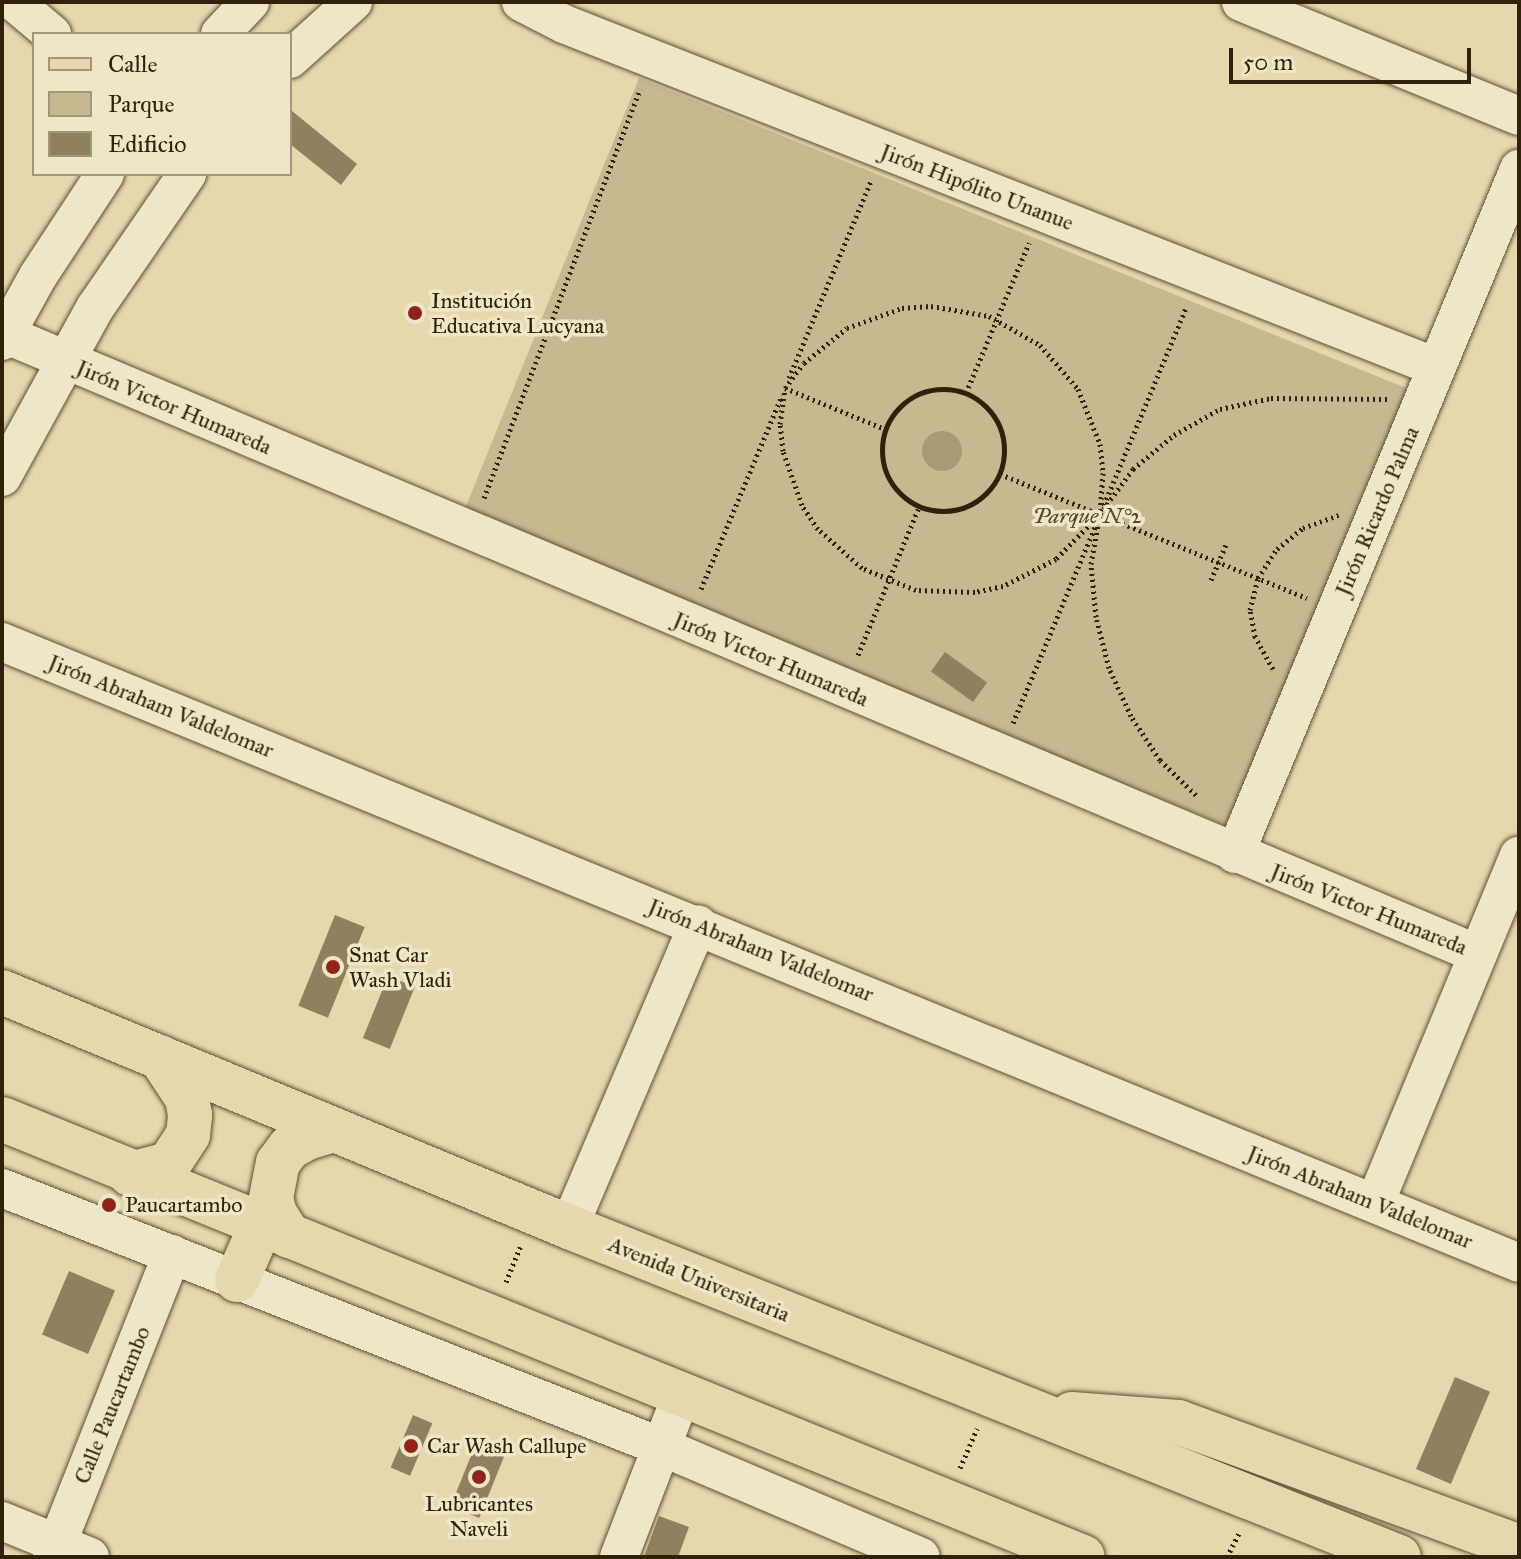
<!DOCTYPE html>
<meta charset="utf-8">
<style>
body{margin:0}
#map{position:relative;width:1521px;height:1559px;overflow:hidden;background:#e5d8ac;font-family:"IM FELL Great Primer",serif}
div>[style]{position:absolute}
.green>*{inset:0;background:#c6b990;transform-origin:0 0}
.water>*{inset:0;background:#a89a75}
.round{border-radius:50%}
.building>*{inset:0;background:#8f805e;transform-origin:0 0}
.path>*{height:5px;margin-top:-2.5px;transform-origin:0;background:repeating-linear-gradient(90deg,#31210a 0 2px,transparent 0 6px)}
.path>.ring{margin:-2.5px;padding:0;box-sizing:content-box;background:none;border:5px solid #31210a;border-radius:50%}
.roads{filter:drop-shadow(0 0 2px #5e4f32) drop-shadow(0 0 2px #5e4f32)}
.minor>*{height:38px;margin:-19px;padding:0 19px;transform-origin:19px;border-radius:19px;background:#eee6c9}
.major>*{height:44px;margin:-22px;padding:0 22px;transform-origin:22px;border-radius:22px;background:#e5d8ac}
.dots>*{width:22px;height:22px;translate:-50% -50%;box-sizing:border-box;border:4px solid #eee6c9;border-radius:50%}
span{translate:-50% -50%;white-space:nowrap;text-align:center;line-height:1.15;-webkit-text-stroke:7px #eee6c9;paint-order:stroke}
.street-label{font-size:22px;color:#31210a}
.poi-label{font-size:22px;color:#31210a}
.left{translate:0 -50%;text-align:left}
.park-label{font-size:22px;color:#56472c;font-style:italic}
.frame{position:absolute;inset:0;border:4px solid #31210a;pointer-events:none}
.legend{position:absolute;left:32px;top:32px;width:260px;height:144px;box-sizing:border-box;background:#eee6c9;border:2px solid #a2977d;margin:0;padding:10px 14px;list-style:none;font-size:24px;color:#31210a}
.legend li{display:flex;align-items:center;gap:16px;height:40px}
.legend b{width:40px;border:2px solid #a2977d}
.scale{position:absolute;left:1229px;top:48px;width:242px;height:36px;box-sizing:border-box;border:4px solid #31210a;border-top:0;padding-left:10px;font-size:24px;line-height:28px;white-space:nowrap;color:#31210a;-webkit-text-stroke:6px #eee6c9;paint-order:stroke}
</style>
<div id="map">
<div class="green">
<div style="left:639px;top:78px;width:830px;height:473px;rotate:22deg"></div>
</div>
<div class="water">
<div class="round" style="left:922px;top:431px;width:40px;height:40px"></div>
</div>
<div class="building">
<div style="clip-path:polygon(292px 111px,357px 164px,341px 185px,290px 144px)"></div>
<div style="left:945px;top:652px;width:52px;height:24px;rotate:36deg"></div>
<div style="left:335px;top:915px;width:32px;height:98px;rotate:22deg"></div>
<div style="left:388px;top:976px;width:29px;height:67px;rotate:22deg"></div>
<div style="left:69px;top:1271px;width:50px;height:69px;rotate:23deg"></div>
<div style="left:1455px;top:1377px;width:38px;height:100px;rotate:23deg"></div>
<div style="left:413px;top:1415px;width:21px;height:57px;rotate:23deg"></div>
<div style="left:479px;top:1436px;width:31px;height:76px;rotate:22deg"></div>
<div style="clip-path:polygon(659px 1516px,689px 1527px,678px 1557px,644px 1557px)"></div>
</div>
<div class="path">
<div style="left:931px;top:306px;width:59px;rotate:9.8deg"></div>
<div style="left:989px;top:316px;width:59px;rotate:29.6deg"></div>
<div style="left:1040px;top:345px;width:58px;rotate:49.2deg"></div>
<div style="left:1078px;top:389px;width:59px;rotate:68.2deg"></div>
<div style="left:1100px;top:444px;width:29px;rotate:84deg"></div>
<div style="left:1103px;top:473px;width:41px;rotate:94.2deg"></div>
<div style="left:1100px;top:514px;width:63px;rotate:134.4deg"></div>
<div style="left:1056px;top:559px;width:59px;rotate:153deg"></div>
<div style="left:1003px;top:586px;width:29px;rotate:168deg"></div>
<div style="left:975px;top:592px;width:59px;rotate:-178.1deg"></div>
<div style="left:916px;top:590px;width:58px;rotate:-157.8deg"></div>
<div style="left:862px;top:568px;width:59px;rotate:-138.4deg"></div>
<div style="left:818px;top:529px;width:29px;rotate:-124deg"></div>
<div style="left:802px;top:505px;width:57px;rotate:-109.4deg"></div>
<div style="left:783px;top:451px;width:27px;rotate:-96deg"></div>
<div style="left:780px;top:424px;width:36px;rotate:-82deg"></div>
<div style="left:785px;top:388px;width:31px;rotate:-53deg"></div>
<div style="left:804px;top:363px;width:55px;rotate:-39.1deg"></div>
<div style="left:847px;top:328px;width:59px;rotate:-20deg"></div>
<div style="left:902px;top:308px;width:29px;rotate:-4deg"></div>
<div style="left:789px;top:378px;width:213px;rotate:-67.4deg"></div>
<div style="left:785px;top:388px;width:108px;rotate:22.3deg"></div>
<div class="ring" style="left:882px;top:389px;width:117px;height:117px"></div>
<div style="left:966px;top:393px;width:163px;rotate:-67.2deg"></div>
<div style="left:1000px;top:474px;width:331px;rotate:22deg"></div>
<div style="left:484px;top:498px;width:438px;rotate:-69.1deg"></div>
<div style="left:1104px;top:505px;width:213px;rotate:-67.4deg"></div>
<div style="left:1211px;top:580px;width:38px;rotate:-67deg"></div>
<div style="left:701px;top:589px;width:210px;rotate:-67.3deg"></div>
<div style="left:858px;top:655px;width:160px;rotate:-67.6deg"></div>
<div style="left:1273px;top:669px;width:37px;rotate:-119deg"></div>
<div style="left:1255px;top:637px;width:27px;rotate:-100deg"></div>
<div style="left:1250px;top:610px;width:33px;rotate:-76deg"></div>
<div style="left:1258px;top:578px;width:35px;rotate:-57deg"></div>
<div style="left:1277px;top:549px;width:33px;rotate:-39deg"></div>
<div style="left:1303px;top:528px;width:38px;rotate:-20deg"></div>
<div style="left:1013px;top:723px;width:215px;rotate:-67.3deg"></div>
<div style="left:1196px;top:795px;width:50px;rotate:-135.8deg"></div>
<div style="left:1160px;top:760px;width:53px;rotate:-123.4deg"></div>
<div style="left:1131px;top:716px;width:53px;rotate:-114.6deg"></div>
<div style="left:1109px;top:668px;width:53px;rotate:-104.3deg"></div>
<div style="left:1096px;top:617px;width:53px;rotate:-95.4deg"></div>
<div style="left:1091px;top:564px;width:51px;rotate:-79.8deg"></div>
<div style="left:1100px;top:514px;width:56px;rotate:-53.7deg"></div>
<div style="left:1133px;top:469px;width:53px;rotate:-39.7deg"></div>
<div style="left:1174px;top:435px;width:53px;rotate:-29.5deg"></div>
<div style="left:1220px;top:409px;width:52px;rotate:-12.2deg"></div>
<div style="left:1271px;top:398px;width:116px;rotate:0.5deg"></div>
<div style="left:506px;top:1282px;width:38px;rotate:-68deg"></div>
<div style="left:960px;top:1468px;width:43px;rotate:-66.4deg"></div>
<div style="left:1227px;top:1557px;width:27px;rotate:-63deg"></div>
</div>
<div class="roads">
<div class="minor">
<div style="left:14px;top:2px;width:50px;rotate:40.1deg"></div>
<div style="left:521px;top:2px;width:48px;rotate:27.1deg"></div>
<div style="left:564px;top:24px;width:937px;rotate:21.47deg"></div>
<div style="left:1241px;top:2px;width:300px;rotate:22.3deg"></div>
<div style="left:220px;top:34px;width:44px;rotate:-46.8deg"></div>
<div style="left:290px;top:59px;width:85px;rotate:-42.1deg"></div>
<div style="left:2px;top:333px;width:1601px;rotate:22.82deg"></div>
<div style="left:2px;top:341px;width:74px;rotate:-61deg"></div>
<div style="left:38px;top:276px;width:122px;rotate:-56.7deg"></div>
<div style="left:2px;top:477px;width:193px;rotate:-61.2deg"></div>
<div style="left:95px;top:308px;width:163px;rotate:-55.5deg"></div>
<div style="left:2px;top:642px;width:1639px;rotate:22.26deg"></div>
<div style="left:1235px;top:854px;width:742px;rotate:-67.48deg"></div>
<div style="left:2px;top:1188px;width:709px;rotate:21.43deg"></div>
<div style="left:662px;top:1447px;width:281px;rotate:23deg"></div>
<div style="left:1375px;top:1203px;width:376px;rotate:-67.5deg"></div>
<div style="left:569px;top:1227px;width:329px;rotate:-66.9deg"></div>
<div style="left:2px;top:1521px;width:95px;rotate:22.2deg"></div>
<div style="left:52px;top:1557px;width:326px;rotate:-68.4deg"></div>
<div style="left:619px;top:1557px;width:175px;rotate:-68.9deg"></div>
</div>
<div class="major">
<div style="left:2px;top:992px;width:614px;rotate:22.51deg"></div>
<div style="left:569px;top:1227px;width:893px;rotate:21.68deg"></div>
<div style="left:2px;top:1119px;width:1166px;rotate:22.06deg"></div>
<div style="left:130px;top:1174px;width:40px;rotate:-14.4deg"></div>
<div style="left:169px;top:1164px;width:35px;rotate:-57deg"></div>
<div style="left:188px;top:1135px;width:20px;rotate:-84deg"></div>
<div style="left:190px;top:1115px;width:17px;rotate:-100deg"></div>
<div style="left:187px;top:1098px;width:49px;rotate:-123.4deg"></div>
<div style="left:289px;top:1236px;width:26px;rotate:-122deg"></div>
<div style="left:275px;top:1214px;width:16px;rotate:-104deg"></div>
<div style="left:271px;top:1198px;width:36px;rotate:-79deg"></div>
<div style="left:278px;top:1163px;width:19px;rotate:-54deg"></div>
<div style="left:289px;top:1148px;width:21px;rotate:-29deg"></div>
<div style="left:307px;top:1138px;width:27px;rotate:-17deg"></div>
<div style="left:237px;top:1280px;width:60px;rotate:-66.4deg"></div>
<div style="left:1072px;top:1414px;width:106px;rotate:4.3deg"></div>
<div style="left:1178px;top:1422px;width:363px;rotate:20.1deg"></div>
</div>
</div>
<div class="dots">
<div style="left:415px;top:313px;background:#8f2418"></div>
<div style="left:333px;top:967px;background:#8f2418"></div>
<div style="left:109px;top:1205px;background:#8f2418"></div>
<div style="left:411px;top:1446px;background:#8f2418"></div>
<div style="left:479px;top:1477px;background:#8f2418"></div>
</div>
<div class="street-label">
<span style="left:977px;top:187px;rotate:21deg">Jirón Hipólito Unanue</span>
<span style="left:174px;top:407px;rotate:23deg">Jirón Victor Humareda</span>
<span style="left:1377px;top:511px;rotate:-67deg">Jirón Ricardo Palma</span>
<span style="left:771px;top:659px;rotate:23deg">Jirón Victor Humareda</span>
<span style="left:161px;top:706px;rotate:22deg">Jirón Abraham Valdelomar</span>
<span style="left:1369px;top:909px;rotate:22deg">Jirón Victor Humareda</span>
<span style="left:761px;top:950px;rotate:22deg">Jirón Abraham Valdelomar</span>
<span style="left:1360px;top:1197px;rotate:22deg">Jirón Abraham Valdelomar</span>
<span style="left:699px;top:1279px;rotate:22deg">Avenida Universitaria</span>
<span style="left:112px;top:1405px;rotate:-68deg">Calle Paucartambo</span>
</div>
<div class="poi-label">
<span class="left" style="left:431px;top:313px">Institución<br>Educativa Lucyana</span>
<span class="left" style="left:349px;top:967px">Snat Car<br>Wash Vladi</span>
<span class="left" style="left:125px;top:1205px">Paucartambo</span>
<span class="left" style="left:427px;top:1446px">Car Wash Callupe</span>
<span style="left:479px;top:1516px">Lubricantes<br>Naveli</span>
</div>
<div class="park-label">
<span style="left:1087px;top:516px">Parque N°2</span>
</div>
<div class="frame"></div>
<ul class="legend">
<li><b style="height:10px;background:#e5d8ac"></b>Calle</li>
<li><b style="height:22px;background:#c6b990"></b>Parque</li>
<li><b style="height:22px;background:#8f805e"></b>Edificio</li>
</ul>
<div class="scale">50 m</div>
</div>
